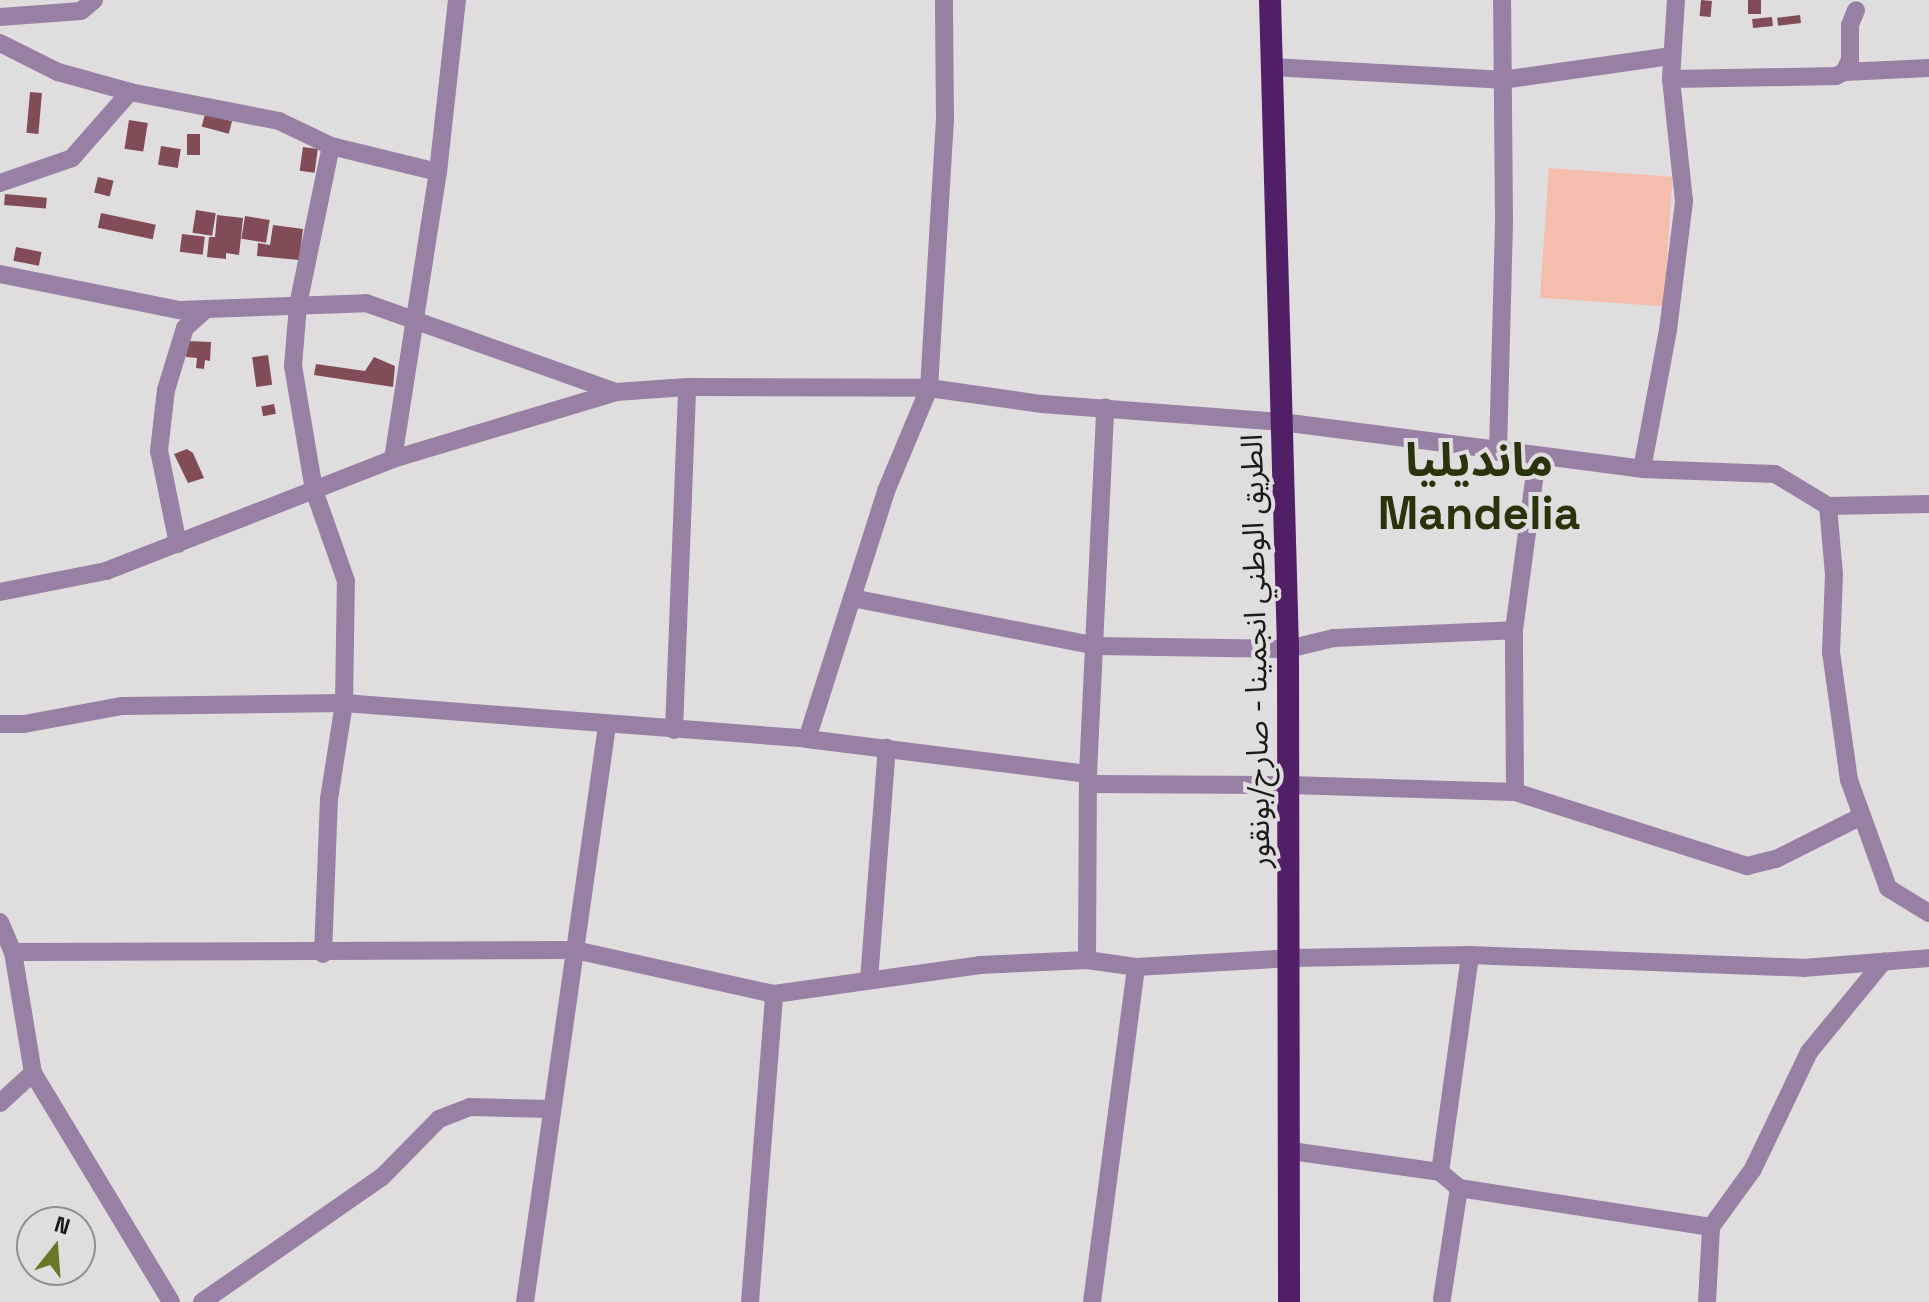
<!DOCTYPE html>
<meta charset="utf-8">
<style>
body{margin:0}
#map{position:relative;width:1929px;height:1302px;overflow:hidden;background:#e0dddf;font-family:"Space Grotesk","Noto Sans Arabic",sans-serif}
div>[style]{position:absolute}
.green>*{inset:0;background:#f5bdac;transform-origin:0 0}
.building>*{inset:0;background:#814c55;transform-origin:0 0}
.minor>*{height:18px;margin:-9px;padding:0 9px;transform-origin:9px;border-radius:9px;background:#9780a4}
.trunk>*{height:22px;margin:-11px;padding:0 11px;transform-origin:11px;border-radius:11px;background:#501f66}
span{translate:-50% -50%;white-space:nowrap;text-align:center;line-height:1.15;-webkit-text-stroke:8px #e0dddf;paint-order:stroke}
.street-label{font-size:30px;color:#1b1a1b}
.town-label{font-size:46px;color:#2b330c;font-weight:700}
.north{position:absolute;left:16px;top:1206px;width:80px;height:80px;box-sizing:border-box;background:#e0dddf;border:2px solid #918f91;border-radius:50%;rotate:17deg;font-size:22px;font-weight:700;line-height:32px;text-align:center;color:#1b1a1b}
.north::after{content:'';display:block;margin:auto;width:28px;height:36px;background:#687827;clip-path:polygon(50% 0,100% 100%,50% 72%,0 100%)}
</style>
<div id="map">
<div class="green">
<div style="left:1549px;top:168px;width:124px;height:130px;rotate:4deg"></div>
</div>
<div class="building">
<div style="left:1701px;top:0;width:11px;height:16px;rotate:5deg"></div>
<div style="left:1748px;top:0;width:13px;height:14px"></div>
<div style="left:1800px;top:15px;width:8px;height:23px;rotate:83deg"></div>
<div style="left:1772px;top:17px;width:9px;height:20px;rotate:84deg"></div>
<div style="left:30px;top:92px;width:12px;height:41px;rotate:5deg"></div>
<div style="left:205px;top:114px;width:28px;height:13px;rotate:15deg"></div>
<div style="left:129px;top:120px;width:19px;height:29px;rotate:9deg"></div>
<div style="left:187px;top:134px;width:13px;height:21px"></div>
<div style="left:161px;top:146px;width:20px;height:19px;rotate:9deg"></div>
<div style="left:303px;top:147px;width:15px;height:24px;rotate:8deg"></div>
<div style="left:98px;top:177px;width:16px;height:16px;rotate:14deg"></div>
<div style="left:5px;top:194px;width:42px;height:11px;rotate:5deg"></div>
<div style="left:196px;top:210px;width:20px;height:23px;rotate:9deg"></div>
<div style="left:101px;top:213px;width:56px;height:15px;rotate:12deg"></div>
<div style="clip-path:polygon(217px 215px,243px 218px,239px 255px,226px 253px,226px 259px,207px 257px,209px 237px,215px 237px)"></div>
<div style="left:245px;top:216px;width:25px;height:23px;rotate:9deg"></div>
<div style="clip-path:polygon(273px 225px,303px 229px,299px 260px,257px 256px,258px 243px,270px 245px)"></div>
<div style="left:182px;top:234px;width:23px;height:18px;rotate:7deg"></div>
<div style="left:16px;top:247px;width:26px;height:14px;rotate:11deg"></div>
<div style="clip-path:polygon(187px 341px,211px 342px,210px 361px,205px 360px,204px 369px,196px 368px,197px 358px,186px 357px)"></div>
<div style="left:268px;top:355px;width:30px;height:16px;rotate:82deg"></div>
<div style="clip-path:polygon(374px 357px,395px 366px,393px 387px,314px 375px,316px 364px,365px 371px)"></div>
<div style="left:274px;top:404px;width:10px;height:13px;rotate:79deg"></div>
<div style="clip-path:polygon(187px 449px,193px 453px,204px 478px,188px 483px,174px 454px)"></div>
</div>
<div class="minor">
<div style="left:0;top:17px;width:81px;rotate:-4.2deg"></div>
<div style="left:81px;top:11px;width:17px;rotate:-40deg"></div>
<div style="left:0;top:43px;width:65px;rotate:26.6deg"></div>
<div style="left:58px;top:72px;width:75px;rotate:15.5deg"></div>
<div style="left:130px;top:92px;width:152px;rotate:11deg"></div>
<div style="left:279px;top:121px;width:58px;rotate:25.7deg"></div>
<div style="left:331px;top:146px;width:110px;rotate:13.7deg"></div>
<div style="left:1272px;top:67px;width:230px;rotate:3.2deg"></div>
<div style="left:1502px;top:80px;width:170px;rotate:-8.1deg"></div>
<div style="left:1844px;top:72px;width:13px;rotate:-63deg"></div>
<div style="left:1850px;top:60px;width:35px;rotate:-90deg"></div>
<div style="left:1850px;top:25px;width:16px;rotate:-68deg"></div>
<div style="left:1671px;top:79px;width:165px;rotate:-1deg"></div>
<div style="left:1836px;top:76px;width:9px;rotate:-27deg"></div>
<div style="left:1844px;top:72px;width:85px;rotate:-2.7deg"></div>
<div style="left:0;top:183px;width:76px;rotate:-19.1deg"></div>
<div style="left:72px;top:158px;width:88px;rotate:-48.7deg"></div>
<div style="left:0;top:274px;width:183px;rotate:11.4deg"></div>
<div style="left:179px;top:310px;width:187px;rotate:-2.1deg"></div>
<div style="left:366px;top:303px;width:265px;rotate:19.6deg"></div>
<div style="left:1498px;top:452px;width:232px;rotate:-88.5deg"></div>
<div style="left:1504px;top:220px;width:220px;rotate:-90.5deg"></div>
<div style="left:393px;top:459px;width:291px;rotate:-81.1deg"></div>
<div style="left:438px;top:172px;width:173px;rotate:-83.7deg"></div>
<div style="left:1642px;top:469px;width:141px;rotate:-79.4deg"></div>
<div style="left:1668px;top:330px;width:130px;rotate:-82.9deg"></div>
<div style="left:1684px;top:201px;width:123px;rotate:-96.1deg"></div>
<div style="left:1671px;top:79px;width:79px;rotate:-86.4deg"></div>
<div style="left:1828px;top:506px;width:68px;rotate:85deg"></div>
<div style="left:1834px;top:574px;width:78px;rotate:92.2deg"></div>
<div style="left:1831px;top:652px;width:129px;rotate:82deg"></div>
<div style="left:1849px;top:780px;width:115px;rotate:70.1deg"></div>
<div style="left:1888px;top:888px;width:48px;rotate:31.4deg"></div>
<div style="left:178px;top:544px;width:95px;rotate:-101.5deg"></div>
<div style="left:159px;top:451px;width:61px;rotate:-83.5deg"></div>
<div style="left:166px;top:390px;width:65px;rotate:-73deg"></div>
<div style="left:185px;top:328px;width:28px;rotate:-42deg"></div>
<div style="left:0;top:592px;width:108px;rotate:-11.2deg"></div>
<div style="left:106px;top:571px;width:308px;rotate:-21.3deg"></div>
<div style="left:393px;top:459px;width:233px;rotate:-16.7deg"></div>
<div style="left:616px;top:392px;width:71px;rotate:-4deg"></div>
<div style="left:687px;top:387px;width:242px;rotate:0.2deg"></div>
<div style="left:929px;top:388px;width:114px;rotate:8.1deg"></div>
<div style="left:1042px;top:404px;width:241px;rotate:4.3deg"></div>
<div style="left:1282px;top:422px;width:363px;rotate:7.4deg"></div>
<div style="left:1642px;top:469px;width:133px;rotate:2.2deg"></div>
<div style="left:1775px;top:474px;width:62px;rotate:31.1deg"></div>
<div style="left:1828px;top:506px;width:101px;rotate:-1.1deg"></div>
<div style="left:852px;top:598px;width:249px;rotate:11.1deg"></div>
<div style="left:1096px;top:646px;width:192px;rotate:0.9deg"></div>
<div style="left:1288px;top:649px;width:47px;rotate:-13.4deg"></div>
<div style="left:1334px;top:638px;width:180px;rotate:-2.5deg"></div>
<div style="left:0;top:724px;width:24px"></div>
<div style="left:24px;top:724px;width:100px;rotate:-10.4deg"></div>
<div style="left:122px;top:706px;width:222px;rotate:-0.8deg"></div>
<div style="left:344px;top:703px;width:464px;rotate:4.4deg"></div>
<div style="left:807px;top:739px;width:283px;rotate:7.1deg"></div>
<div style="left:1088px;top:774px;width:10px;rotate:90deg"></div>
<div style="left:1088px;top:784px;width:201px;rotate:0.3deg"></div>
<div style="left:1289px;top:785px;width:226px;rotate:1.8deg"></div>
<div style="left:1515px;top:792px;width:244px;rotate:17.7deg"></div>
<div style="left:1747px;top:866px;width:30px;rotate:-14deg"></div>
<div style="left:1776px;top:859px;width:96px;rotate:-26.6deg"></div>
<div style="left:674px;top:730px;width:343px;rotate:-87.8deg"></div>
<div style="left:807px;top:739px;width:260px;rotate:-72.3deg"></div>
<div style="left:886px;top:491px;width:112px;rotate:-67.3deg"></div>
<div style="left:929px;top:388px;width:267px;rotate:-86.6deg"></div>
<div style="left:945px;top:121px;width:121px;rotate:-90.5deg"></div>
<div style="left:1088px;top:774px;width:367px;rotate:-87.3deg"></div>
<div style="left:1515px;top:792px;width:162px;rotate:-90.4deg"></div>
<div style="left:1514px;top:630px;width:175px;rotate:-82.4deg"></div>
<div style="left:0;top:922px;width:33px;rotate:67deg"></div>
<div style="left:13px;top:952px;width:123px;rotate:80.6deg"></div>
<div style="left:33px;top:1073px;width:267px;rotate:58.9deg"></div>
<div style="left:13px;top:952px;width:562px;rotate:-0.2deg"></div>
<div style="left:575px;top:950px;width:204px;rotate:12.5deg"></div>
<div style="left:774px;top:994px;width:208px;rotate:-8deg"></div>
<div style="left:980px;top:965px;width:107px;rotate:-2.7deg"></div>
<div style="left:1087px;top:960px;width:49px;rotate:8.1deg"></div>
<div style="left:1136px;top:967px;width:155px;rotate:-3.3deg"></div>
<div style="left:1291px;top:958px;width:179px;rotate:-1deg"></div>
<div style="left:1470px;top:955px;width:333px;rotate:2.2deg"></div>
<div style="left:1803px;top:968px;width:126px;rotate:-4.5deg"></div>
<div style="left:323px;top:954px;width:155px;rotate:-87.8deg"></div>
<div style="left:329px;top:799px;width:97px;rotate:-81.1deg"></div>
<div style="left:344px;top:703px;width:122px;rotate:-89.1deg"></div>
<div style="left:346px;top:581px;width:96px;rotate:-109.4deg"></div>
<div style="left:314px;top:490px;width:126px;rotate:-99.6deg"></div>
<div style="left:293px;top:366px;width:61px;rotate:-85.3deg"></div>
<div style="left:298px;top:305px;width:162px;rotate:-78.3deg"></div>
<div style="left:1087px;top:960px;width:176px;rotate:-89.7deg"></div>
<div style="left:869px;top:980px;width:233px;rotate:-85.6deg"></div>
<div style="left:0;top:1103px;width:45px;rotate:-42.3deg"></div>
<div style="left:1291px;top:1151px;width:150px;rotate:8deg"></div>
<div style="left:1459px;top:1188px;width:255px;rotate:8.8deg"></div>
<div style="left:1442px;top:1299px;width:112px;rotate:-81.3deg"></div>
<div style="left:1459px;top:1188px;width:25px;rotate:-140deg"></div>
<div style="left:1440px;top:1172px;width:219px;rotate:-82.1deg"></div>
<div style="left:202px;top:1302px;width:219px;rotate:-34.8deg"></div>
<div style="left:382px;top:1177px;width:81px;rotate:-45.5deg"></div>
<div style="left:439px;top:1119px;width:33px;rotate:-21deg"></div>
<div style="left:470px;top:1107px;width:82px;rotate:1.4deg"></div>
<div style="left:525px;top:1302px;width:582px;rotate:-81.9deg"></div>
<div style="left:750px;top:1302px;width:309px;rotate:-85.5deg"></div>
<div style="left:1092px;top:1302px;width:338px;rotate:-82.5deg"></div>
<div style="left:1707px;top:1302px;width:75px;rotate:-86.9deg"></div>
<div style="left:1711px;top:1227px;width:72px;rotate:-54.1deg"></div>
<div style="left:1753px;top:1169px;width:130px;rotate:-64.4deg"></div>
<div style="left:1809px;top:1052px;width:117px;rotate:-50.6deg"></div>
</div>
<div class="trunk">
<div style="left:1270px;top:0;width:649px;rotate:88.41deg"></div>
<div style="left:1288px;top:649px;width:653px;rotate:89.91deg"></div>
</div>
<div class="street-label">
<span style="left:1256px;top:651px;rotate:-91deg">الطريق الوطني انجمينا - صارح/بونقور</span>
</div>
<div class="town-label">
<span style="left:1479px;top:487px">مانديليا<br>Mandelia</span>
</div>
<div class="north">N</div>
</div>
